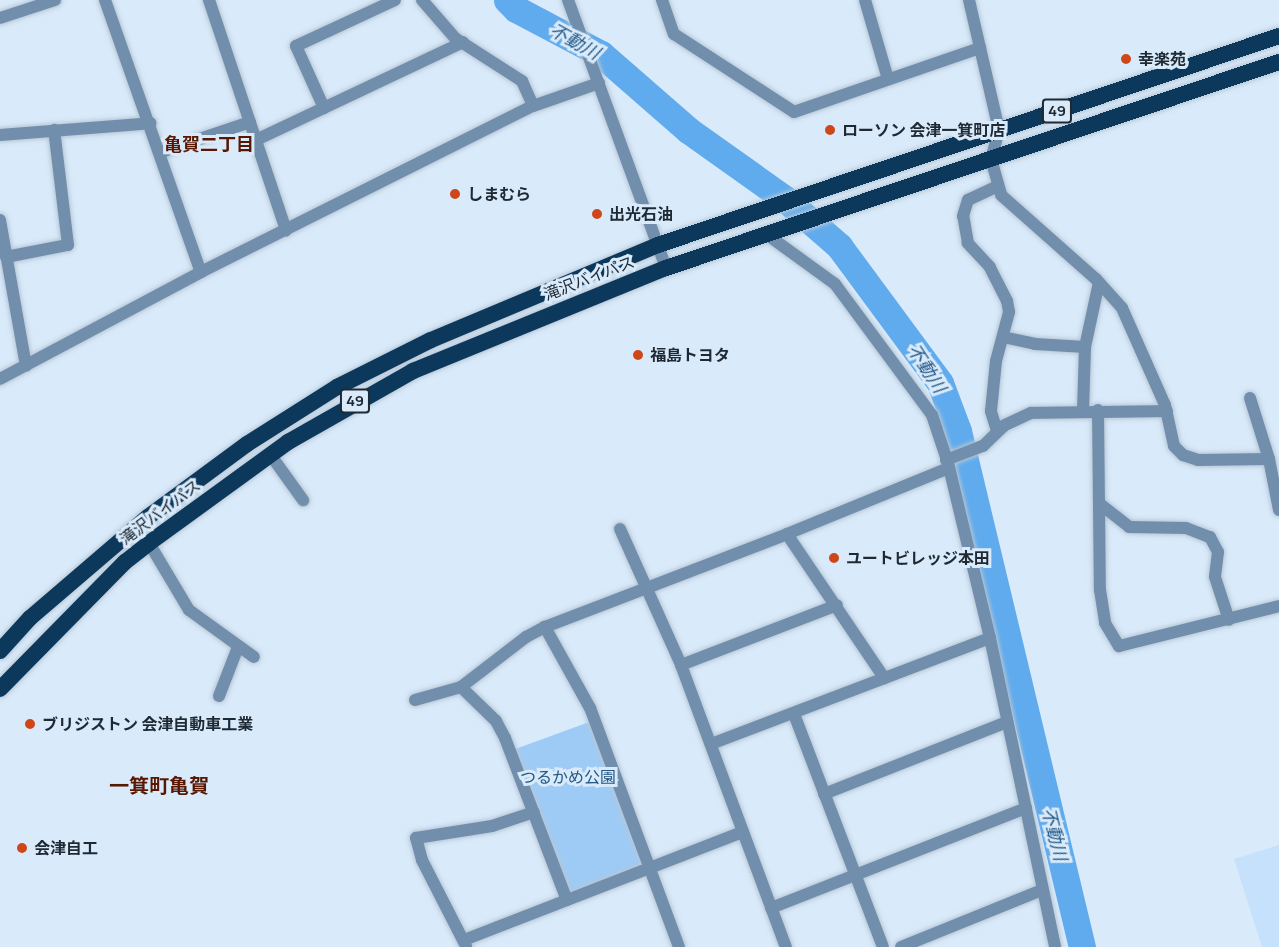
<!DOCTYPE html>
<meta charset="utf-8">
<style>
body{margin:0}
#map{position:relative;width:1279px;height:947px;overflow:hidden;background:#d9eafa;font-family:Manrope,"Noto Sans JP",sans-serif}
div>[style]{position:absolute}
.built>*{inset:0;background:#c6e1fb}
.green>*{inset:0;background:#9ecbf5;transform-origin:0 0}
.river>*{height:27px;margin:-13.5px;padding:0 13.5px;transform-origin:13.5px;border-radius:13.5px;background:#60abed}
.roads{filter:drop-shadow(0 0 2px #b7c7d6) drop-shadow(0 0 2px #b7c7d6)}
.minor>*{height:12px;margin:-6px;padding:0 6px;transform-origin:6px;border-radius:6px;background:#718fac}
.tertiary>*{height:12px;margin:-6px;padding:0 6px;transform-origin:6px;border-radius:6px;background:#718fac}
.trunk>*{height:16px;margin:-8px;padding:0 8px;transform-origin:8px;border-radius:8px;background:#0c385c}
.dots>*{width:16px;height:16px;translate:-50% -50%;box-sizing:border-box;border:3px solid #d9eafa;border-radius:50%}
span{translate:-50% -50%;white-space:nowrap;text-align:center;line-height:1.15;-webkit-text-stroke:6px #d9eafa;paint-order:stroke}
.shield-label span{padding:2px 4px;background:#d9eafa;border:2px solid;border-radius:4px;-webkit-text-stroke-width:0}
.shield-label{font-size:15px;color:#1e2933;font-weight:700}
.poi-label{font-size:16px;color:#1e2933;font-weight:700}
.left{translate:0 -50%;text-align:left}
.street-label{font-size:16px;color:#1e2933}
.park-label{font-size:16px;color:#225783}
.water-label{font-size:18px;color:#235884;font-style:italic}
.neighbourhood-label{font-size:18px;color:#581702;font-weight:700}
.quarter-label{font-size:20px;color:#581702;font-weight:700}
</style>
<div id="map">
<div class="built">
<div style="clip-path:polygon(1279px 845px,1279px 947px,1262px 947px,1234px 859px)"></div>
</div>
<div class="green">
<div style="left:592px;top:721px;width:154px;height:83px;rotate:70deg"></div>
</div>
<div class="river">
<div style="left:507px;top:0;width:13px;rotate:45deg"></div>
<div style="left:516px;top:9px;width:96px;rotate:27.9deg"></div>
<div style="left:601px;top:54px;width:116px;rotate:41.1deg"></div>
<div style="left:688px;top:130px;width:119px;rotate:35.4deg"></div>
<div style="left:785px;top:199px;width:72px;rotate:41deg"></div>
<div style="left:839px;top:246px;width:170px;rotate:53.6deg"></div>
<div style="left:940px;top:383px;width:51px;rotate:69.4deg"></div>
<div style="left:958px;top:431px;width:531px;rotate:76.49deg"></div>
</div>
<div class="roads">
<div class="minor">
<div style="left:105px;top:0;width:288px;rotate:70.6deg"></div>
<div style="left:209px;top:0;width:243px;rotate:71.5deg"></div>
<div style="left:422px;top:0;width:50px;rotate:49deg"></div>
<div style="left:455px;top:38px;width:80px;rotate:32.7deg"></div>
<div style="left:522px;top:81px;width:27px;rotate:66deg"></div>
<div style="left:662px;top:0;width:36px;rotate:71deg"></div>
<div style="left:674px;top:34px;width:143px;rotate:33deg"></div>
<div style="left:794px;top:112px;width:197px;rotate:-19deg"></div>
<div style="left:865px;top:0;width:82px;rotate:73.8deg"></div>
<div style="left:969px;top:0;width:133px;rotate:77deg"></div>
<div style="left:999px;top:130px;width:30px;rotate:105deg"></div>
<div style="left:991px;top:159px;width:37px;rotate:74deg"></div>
<div style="left:1001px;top:195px;width:127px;rotate:41.5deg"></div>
<div style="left:1096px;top:279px;width:39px;rotate:48deg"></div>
<div style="left:1122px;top:308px;width:106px;rotate:66.1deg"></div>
<div style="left:1165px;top:405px;width:42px;rotate:77.6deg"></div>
<div style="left:1174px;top:446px;width:13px;rotate:45deg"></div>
<div style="left:1183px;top:455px;width:16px;rotate:18deg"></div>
<div style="left:1198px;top:460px;width:71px;rotate:-0.8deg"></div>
<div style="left:1269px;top:459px;width:52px;rotate:78.9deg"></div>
<div style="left:0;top:18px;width:58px;rotate:-18.1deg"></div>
<div style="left:324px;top:108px;width:68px;rotate:-114.3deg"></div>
<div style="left:296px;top:46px;width:109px;rotate:-24.9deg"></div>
<div style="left:0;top:135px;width:151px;rotate:-4.5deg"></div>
<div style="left:256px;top:140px;width:229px;rotate:-25.3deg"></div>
<div style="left:161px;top:152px;width:94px;rotate:-18.6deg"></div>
<div style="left:0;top:220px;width:148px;rotate:79.9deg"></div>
<div style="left:766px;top:234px;width:85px;rotate:35.9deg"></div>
<div style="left:835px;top:284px;width:163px;rotate:53.5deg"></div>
<div style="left:932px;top:415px;width:51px;rotate:71.6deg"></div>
<div style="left:948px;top:463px;width:180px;rotate:76.5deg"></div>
<div style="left:990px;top:638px;width:316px;rotate:78.1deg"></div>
<div style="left:6px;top:257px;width:63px;rotate:-11deg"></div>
<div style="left:68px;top:245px;width:116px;rotate:-96.9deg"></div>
<div style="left:1003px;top:337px;width:33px;rotate:12deg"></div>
<div style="left:1035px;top:344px;width:50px;rotate:3.4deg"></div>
<div style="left:0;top:379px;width:228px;rotate:-28deg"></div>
<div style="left:201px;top:272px;width:371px;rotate:-26.6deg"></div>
<div style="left:533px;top:106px;width:70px;rotate:-19.2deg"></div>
<div style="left:1250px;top:398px;width:64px;rotate:72.7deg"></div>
<div style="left:1098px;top:410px;width:180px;rotate:89.4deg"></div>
<div style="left:1100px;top:590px;width:33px;rotate:81deg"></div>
<div style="left:1105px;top:623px;width:27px;rotate:59deg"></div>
<div style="left:1119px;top:646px;width:165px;rotate:-14deg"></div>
<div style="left:1083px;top:411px;width:64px;rotate:-88.2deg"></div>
<div style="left:1085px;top:347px;width:66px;rotate:-77.8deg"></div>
<div style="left:997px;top:431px;width:21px;rotate:-107deg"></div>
<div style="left:991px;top:411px;width:50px;rotate:-84.3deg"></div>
<div style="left:996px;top:361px;width:51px;rotate:-75.1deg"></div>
<div style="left:1009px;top:312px;width:11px;rotate:-100deg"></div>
<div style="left:1007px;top:301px;width:38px;rotate:-117deg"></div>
<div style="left:990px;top:267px;width:33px;rotate:-133deg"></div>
<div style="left:968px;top:243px;width:27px;rotate:-100deg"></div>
<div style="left:963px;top:216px;width:17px;rotate:-73deg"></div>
<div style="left:968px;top:200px;width:33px;rotate:-25deg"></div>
<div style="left:270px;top:454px;width:57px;rotate:54.3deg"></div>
<div style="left:946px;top:460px;width:40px;rotate:-21deg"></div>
<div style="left:983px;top:446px;width:30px;rotate:-44deg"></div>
<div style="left:1005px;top:425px;width:29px;rotate:-25deg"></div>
<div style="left:1031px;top:413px;width:136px;rotate:-0.8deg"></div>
<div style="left:1100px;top:504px;width:37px;rotate:38deg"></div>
<div style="left:1129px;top:527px;width:57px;rotate:1deg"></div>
<div style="left:1186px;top:528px;width:26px;rotate:21deg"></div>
<div style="left:1210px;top:537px;width:17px;rotate:62deg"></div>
<div style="left:1218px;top:552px;width:25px;rotate:97deg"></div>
<div style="left:1215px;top:577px;width:45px;rotate:72deg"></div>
<div style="left:620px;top:529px;width:149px;rotate:65.8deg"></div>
<div style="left:681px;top:665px;width:301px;rotate:69.6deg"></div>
<div style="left:787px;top:534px;width:175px;rotate:-22.2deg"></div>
<div style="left:149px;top:543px;width:78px;rotate:59.2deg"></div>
<div style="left:189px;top:610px;width:80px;rotate:35.9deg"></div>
<div style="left:681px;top:665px;width:167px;rotate:-21deg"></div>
<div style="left:461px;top:687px;width:49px;rotate:44.2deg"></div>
<div style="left:496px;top:721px;width:19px;rotate:62deg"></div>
<div style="left:505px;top:738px;width:173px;rotate:69.1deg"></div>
<div style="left:219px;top:696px;width:53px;rotate:-68.8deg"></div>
<div style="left:415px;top:700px;width:48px;rotate:-15.8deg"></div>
<div style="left:461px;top:687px;width:82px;rotate:-37.6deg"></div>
<div style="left:526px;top:637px;width:21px;rotate:-28deg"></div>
<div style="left:794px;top:714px;width:249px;rotate:69.1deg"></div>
<div style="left:711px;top:744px;width:298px;rotate:-20.8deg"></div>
<div style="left:824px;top:794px;width:197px;rotate:-21.5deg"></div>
<div style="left:771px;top:908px;width:274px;rotate:-21.4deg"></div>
<div style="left:464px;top:940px;width:299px;rotate:-21.2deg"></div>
<div style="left:466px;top:946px;width:97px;rotate:-117.1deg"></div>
<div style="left:422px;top:860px;width:23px;rotate:-105deg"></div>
<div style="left:416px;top:838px;width:77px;rotate:-9deg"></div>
<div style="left:492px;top:826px;width:44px;rotate:-18.4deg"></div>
<div style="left:679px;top:947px;width:255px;rotate:-110.4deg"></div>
<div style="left:590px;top:708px;width:93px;rotate:-119.1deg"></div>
<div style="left:545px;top:627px;width:259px;rotate:-21deg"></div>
<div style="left:787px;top:534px;width:174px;rotate:56deg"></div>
<div style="left:901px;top:947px;width:152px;rotate:-22deg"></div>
</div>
<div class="tertiary">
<div style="left:568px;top:0;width:285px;rotate:69.9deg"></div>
</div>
<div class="trunk">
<div style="left:0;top:651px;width:45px;rotate:-47.7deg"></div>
<div style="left:30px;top:618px;width:155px;rotate:-40.6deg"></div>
<div style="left:148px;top:517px;width:123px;rotate:-36.4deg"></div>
<div style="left:247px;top:444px;width:107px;rotate:-32.3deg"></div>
<div style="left:337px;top:387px;width:105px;rotate:-26.6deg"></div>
<div style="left:431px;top:340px;width:246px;rotate:-22.7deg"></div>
<div style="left:658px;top:245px;width:655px;rotate:-18.6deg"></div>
<div style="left:0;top:689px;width:178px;rotate:-45.5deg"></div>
<div style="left:125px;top:562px;width:31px;rotate:-38deg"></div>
<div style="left:149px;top:543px;width:172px;rotate:-36deg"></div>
<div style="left:288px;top:442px;width:144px;rotate:-29.6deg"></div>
<div style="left:413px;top:371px;width:273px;rotate:-22.2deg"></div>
<div style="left:666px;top:268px;width:647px;rotate:-18.58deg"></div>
</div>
</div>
<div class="dots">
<div style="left:1126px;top:59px;background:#cf4719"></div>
<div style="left:830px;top:130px;background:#cf4719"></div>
<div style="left:455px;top:194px;background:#cf4719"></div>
<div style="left:597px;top:214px;background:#cf4719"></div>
<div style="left:638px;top:355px;background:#cf4719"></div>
<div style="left:834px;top:558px;background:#cf4719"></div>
<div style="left:30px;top:724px;background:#cf4719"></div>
<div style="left:22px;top:848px;background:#cf4719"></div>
</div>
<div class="shield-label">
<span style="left:1057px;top:111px">49</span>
<span style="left:355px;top:401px">49</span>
</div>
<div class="poi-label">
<span class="left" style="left:1138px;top:59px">幸楽苑</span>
<span class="left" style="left:842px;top:130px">ローソン 会津一箕町店</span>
<span class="left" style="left:467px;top:194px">しまむら</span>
<span class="left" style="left:609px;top:214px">出光石油</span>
<span class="left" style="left:650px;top:355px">福島トヨタ</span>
<span class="left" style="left:846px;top:558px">ユートビレッジ本田</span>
<span class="left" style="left:42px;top:724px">ブリジストン 会津自動車工業</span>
<span class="left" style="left:34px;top:848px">会津自工</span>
</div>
<div class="street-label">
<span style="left:589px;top:278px;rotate:-21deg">滝沢バイパス</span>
<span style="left:160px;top:512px;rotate:-37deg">滝沢バイパス</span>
</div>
<div class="park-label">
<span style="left:568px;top:777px">つるかめ公園</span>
</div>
<div class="water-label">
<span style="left:575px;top:41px;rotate:29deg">不動川</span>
<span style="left:927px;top:368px;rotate:57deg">不動川</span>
<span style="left:1055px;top:834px;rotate:76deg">不動川</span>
</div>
<div class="neighbourhood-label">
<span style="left:209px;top:144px">亀賀二丁目</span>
</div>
<div class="quarter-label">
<span style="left:159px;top:785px">一箕町亀賀</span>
</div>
</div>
